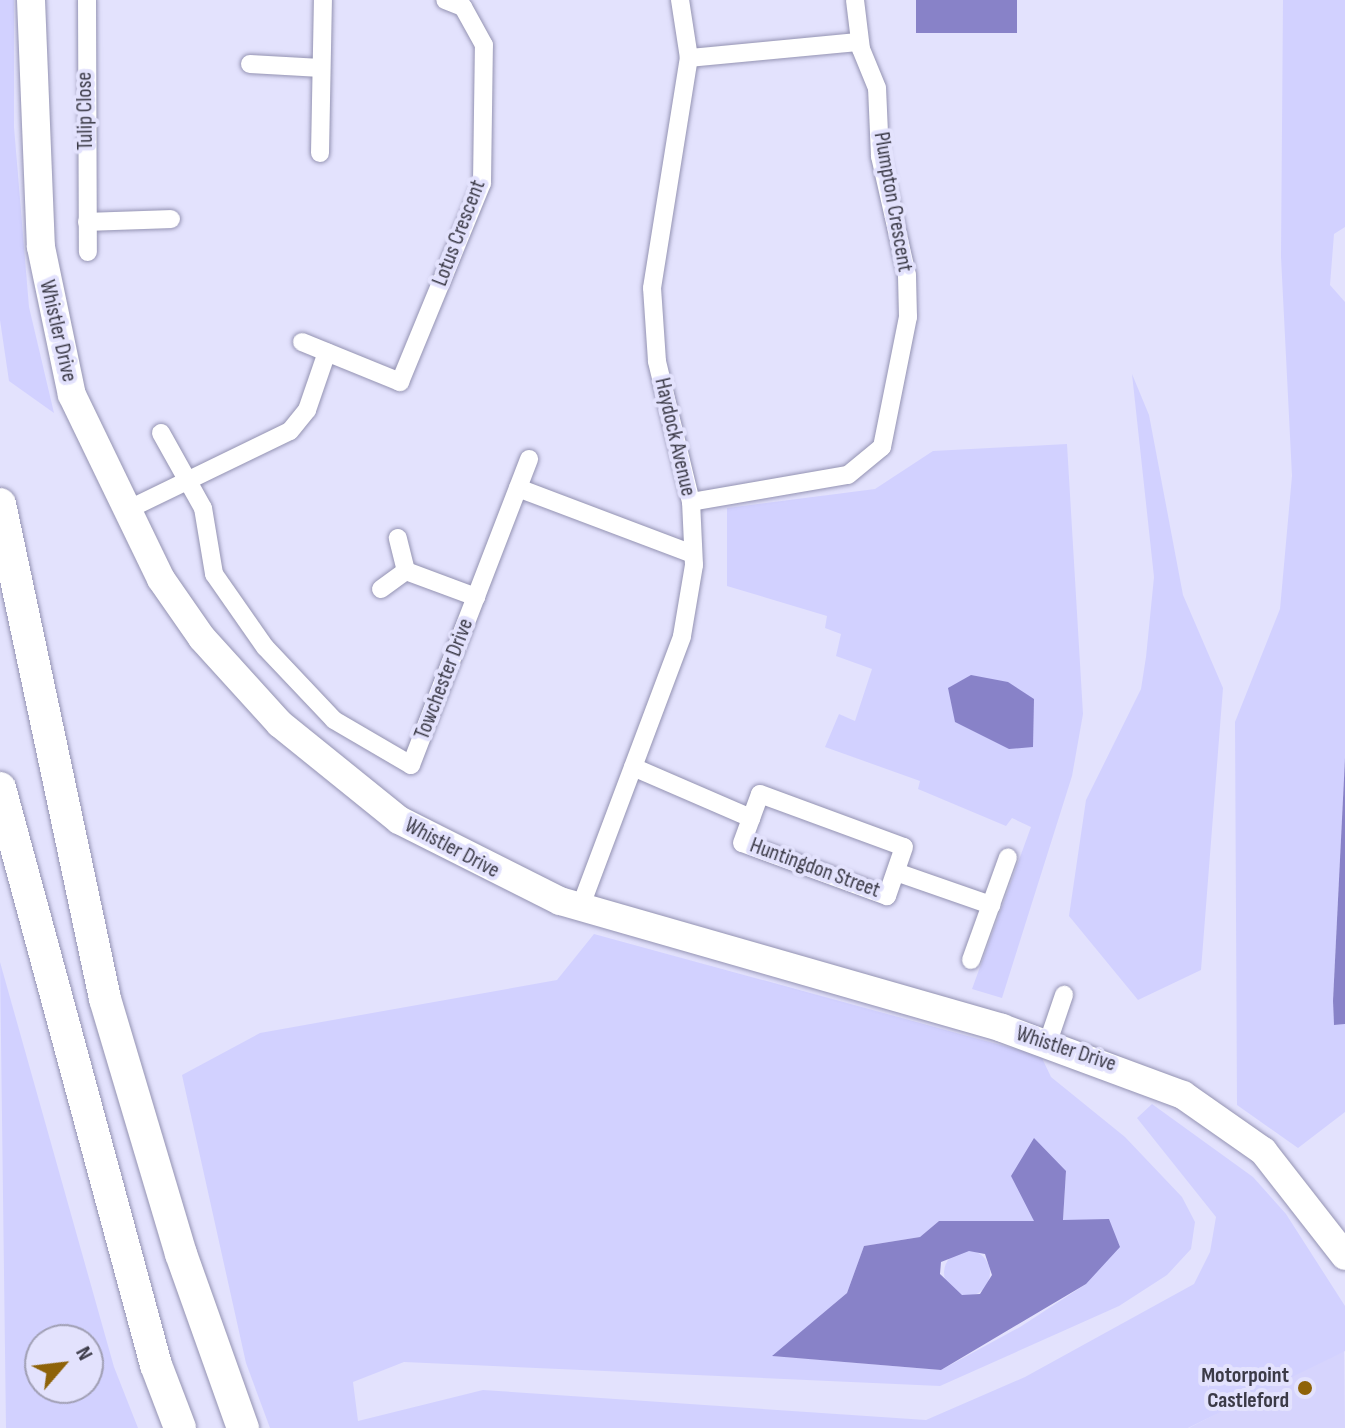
<!DOCTYPE html>
<style>
body{margin:0}
#map{position:relative;width:1345px;height:1428px;overflow:hidden;background:#e3e2fd;font-family:"Sofia Sans Condensed",sans-serif}
div>[style]{position:absolute}
.built>*{inset:0;background:#d6d4fd}
.green>*{inset:0;background:#d2d1ff}
.round{border-radius:50%}
.water>*{inset:0;background:#8882c8;transform-origin:0 0}
.roads{filter:drop-shadow(0 0 2px #9493b2) drop-shadow(0 0 2px #9493b2)}
.minor>*{height:18px;margin:-9px;padding:0 9px;transform-origin:9px;border-radius:9px;background:#fff}
.primary>*{height:28px;margin:-14px;padding:0 14px;transform-origin:14px;border-radius:14px;background:#fff}
.motorway>*{height:32px;margin:-16px;padding:0 16px;transform-origin:16px;border-radius:16px;background:#fff}
.dots>*{width:22px;height:22px;translate:-50% -50%;box-sizing:border-box;border:4px solid #e3e2fd;border-radius:50%}
span{translate:-50% -50%;white-space:nowrap;text-align:center;line-height:1.15;-webkit-text-stroke:8px #e3e2fd;paint-order:stroke}
.street-label{font-size:22px;color:#3b3a47}
.poi-label{font-size:22px;color:#3b3a47;font-weight:700}
.right{translate:-100% -50%;text-align:right}
.north{position:absolute;left:24px;top:1324px;width:80px;height:80px;box-sizing:border-box;background:#e3e2fd;border:2px solid #a09fb4;border-radius:50%;rotate:62deg;font-size:22px;font-weight:700;line-height:32px;text-align:center;color:#3b3a47}
.north::after{content:'';display:block;margin:auto;width:28px;height:36px;background:#8e6209;clip-path:polygon(50% 0,100% 100%,50% 72%,0 100%)}
</style>
<div id="map">
<div class="built">
<div style="clip-path:polygon(1344px 1347px,1345px 1428px,1189px 1428px)"></div>
</div>
<div class="green">
<div style="clip-path:polygon(0 0,14px 0,14px 127px,29px 307px,54px 413px,9px 381px,0 320px)"></div>
<div style="clip-path:polygon(1283px 0,1345px 0,1345px 227px,1334px 234px,1330px 285px,1345px 302px,1345px 758px,1333px 1001px,1334px 1025px,1345px 1024px,1345px 1112px,1298px 1148px,1237px 1105px,1235px 722px,1280px 609px,1292px 476px,1281px 257px)"></div>
<div style="clip-path:polygon(1132px 374px,1149px 415px,1183px 595px,1223px 688px,1201px 970px,1138px 1000px,1069px 916px,1086px 800px,1141px 689px,1146px 657px,1154px 577px)"></div>
<div style="clip-path:polygon(1067px 444px,1083px 714px,1072px 776px,1002px 998px,972px 989px,1031px 827px,1012px 818px,1006px 826px,918px 789px,920px 781px,825px 747px,839px 714px,855px 721px,872px 669px,836px 656px,841px 634px,825px 628px,827px 616px,727px 586px,727px 508px,875px 489px,933px 451px)"></div>
<div style="clip-path:polygon(evenodd,594px 934px,1041px 1056px,1051px 1077px,1125px 1137px,1182px 1197px,1195px 1222px,1191px 1249px,1167px 1275px,1119px 1306px,940px 1386px,404px 1362px,353px 1382px,358px 1421px,483px 1390px,926px 1420px,1025px 1377px,1194px 1284px,1210px 1252px,1216px 1217px,1137px 1118px,1152px 1104px,1253px 1177px,1286px 1214px,1345px 1306px,1345px 1351px,1188px 1428px,270px 1428px,246px 1363px,182px 1075px,260px 1033px,557px 980px,594px 934px,1066px 1171px,1063px 1220px,1086px 1284px,1020px 1327px,941px 1370px,773px 1356px,847px 1293px,864px 1246px,920px 1237px,939px 1221px,1035px 1221px,1066px 1171px)"></div>
<div style="clip-path:polygon(evenodd,0 962px,114px 1367px,138px 1428px,6px 1428px,0 962px,40px 1340px,88px 1340px,88px 1388px,40px 1388px,40px 1340px)"></div>
<div class="round" style="left:944px;top:1250px;width:46px;height:46px"></div>
</div>
<div class="water">
<div style="left:916px;top:0;width:101px;height:33px"></div>
<div style="clip-path:polygon(971px 675px,1008px 682px,1034px 699px,1033px 747px,1009px 749px,955px 722px,948px 688px)"></div>
<div style="clip-path:polygon(1345px 758px,1345px 1024px,1334px 1025px,1333px 1001px)"></div>
<div style="clip-path:polygon(evenodd,1034px 1138px,1066px 1171px,1063px 1220px,1109px 1219px,1120px 1247px,1086px 1284px,941px 1370px,772px 1356px,847px 1293px,864px 1246px,920px 1237px,939px 1221px,1034px 1221px,1011px 1176px,1034px 1138px,969px 1251px,985px 1254px,992px 1275px,980px 1294px,962px 1295px,940px 1274px,941px 1262px,969px 1251px)"></div>
</div>
<div class="roads">
<div class="minor">
<div style="left:87px;top:0;width:252px;rotate:89.8deg"></div>
<div style="left:689px;top:58px;width:171px;rotate:-5.4deg"></div>
<div style="left:250px;top:64px;width:71px;rotate:3.2deg"></div>
<div style="left:320px;top:153px;width:153px;rotate:-88.9deg"></div>
<div style="left:87px;top:222px;width:84px;rotate:-2deg"></div>
<div style="left:302px;top:342px;width:106px;rotate:22.2deg"></div>
<div style="left:400px;top:382px;width:215px;rotate:-67.6deg"></div>
<div style="left:482px;top:183px;width:138px;rotate:-89.2deg"></div>
<div style="left:484px;top:45px;width:43px;rotate:-118.9deg"></div>
<div style="left:463px;top:7px;width:19px;rotate:-159deg"></div>
<div style="left:161px;top:433px;width:86px;rotate:60.8deg"></div>
<div style="left:203px;top:508px;width:67px;rotate:80.5deg"></div>
<div style="left:214px;top:574px;width:89px;rotate:55.1deg"></div>
<div style="left:265px;top:647px;width:100px;rotate:46.6deg"></div>
<div style="left:334px;top:720px;width:89px;rotate:30.3deg"></div>
<div style="left:411px;top:765px;width:328px;rotate:-68.9deg"></div>
<div style="left:518px;top:488px;width:187px;rotate:20.7deg"></div>
<div style="left:691px;top:502px;width:159px;rotate:-9.8deg"></div>
<div style="left:848px;top:475px;width:44px;rotate:-39.5deg"></div>
<div style="left:882px;top:447px;width:133px;rotate:-78.7deg"></div>
<div style="left:908px;top:317px;width:42px;rotate:-91.4deg"></div>
<div style="left:907px;top:275px;width:122px;rotate:-102.8deg"></div>
<div style="left:880px;top:156px;width:68px;rotate:-92.5deg"></div>
<div style="left:877px;top:88px;width:42px;rotate:-112.3deg"></div>
<div style="left:861px;top:49px;width:49px;rotate:-97deg"></div>
<div style="left:125px;top:511px;width:183px;rotate:-25.9deg"></div>
<div style="left:290px;top:431px;width:27px;rotate:-51deg"></div>
<div style="left:307px;top:410px;width:61px;rotate:-71deg"></div>
<div style="left:406px;top:571px;width:75px;rotate:20.4deg"></div>
<div style="left:381px;top:589px;width:31px;rotate:-36deg"></div>
<div style="left:406px;top:571px;width:34px;rotate:-104deg"></div>
<div style="left:633px;top:767px;width:129px;rotate:23.4deg"></div>
<div style="left:760px;top:794px;width:153px;rotate:20.2deg"></div>
<div style="left:904px;top:847px;width:52px;rotate:109.1deg"></div>
<div style="left:887px;top:896px;width:154px;rotate:-159.9deg"></div>
<div style="left:742px;top:843px;width:52px;rotate:-69.8deg"></div>
<div style="left:896px;top:872px;width:101px;rotate:19.2deg"></div>
<div style="left:580px;top:908px;width:290px;rotate:-69.4deg"></div>
<div style="left:682px;top:636px;width:72px;rotate:-80.4deg"></div>
<div style="left:694px;top:565px;width:63px;rotate:-92.7deg"></div>
<div style="left:691px;top:502px;width:145px;rotate:-103.6deg"></div>
<div style="left:657px;top:361px;width:73px;rotate:-93.9deg"></div>
<div style="left:652px;top:288px;width:233px;rotate:-80.9deg"></div>
<div style="left:689px;top:58px;width:59px;rotate:-98.8deg"></div>
<div style="left:971px;top:960px;width:109px;rotate:-70.2deg"></div>
<div style="left:1048px;top:1042px;width:50px;rotate:-71.2deg"></div>
</div>
<div class="primary">
<div style="left:31px;top:0;width:247px;rotate:87.7deg"></div>
<div style="left:41px;top:247px;width:151px;rotate:78.2deg"></div>
<div style="left:72px;top:395px;width:204px;rotate:64.2deg"></div>
<div style="left:161px;top:579px;width:72px;rotate:55.2deg"></div>
<div style="left:202px;top:638px;width:116px;rotate:47.8deg"></div>
<div style="left:280px;top:724px;width:153px;rotate:38.9deg"></div>
<div style="left:399px;top:820px;width:180px;rotate:26.7deg"></div>
<div style="left:560px;top:901px;width:460px;rotate:16deg"></div>
<div style="left:1002px;top:1028px;width:193px;rotate:20.3deg"></div>
<div style="left:1183px;top:1095px;width:98px;rotate:35deg"></div>
<div style="left:1263px;top:1151px;width:133px;rotate:52deg"></div>
</div>
<div class="motorway">
<div style="left:0;top:504px;width:506px;rotate:78.02deg"></div>
<div style="left:105px;top:999px;width:266px;rotate:73.4deg"></div>
<div style="left:181px;top:1254px;width:185px;rotate:70.4deg"></div>
<div style="left:0;top:788px;width:598px;rotate:74.87deg"></div>
<div style="left:156px;top:1365px;width:67px;rotate:69.1deg"></div>
</div>
</div>
<div class="dots">
<div style="left:1305px;top:1388px;background:#8e6209"></div>
</div>
<div class="street-label">
<span style="left:85px;top:111px;rotate:-91deg">Tulip Close</span>
<span style="left:893px;top:202px;rotate:80deg">Plumpton Crescent</span>
<span style="left:459px;top:233px;rotate:-69deg">Lotus Crescent</span>
<span style="left:58px;top:331px;rotate:77deg">Whistler Drive</span>
<span style="left:675px;top:437px;rotate:77deg">Haydock Avenue</span>
<span style="left:444px;top:679px;rotate:-69deg">Towchester Drive</span>
<span style="left:452px;top:848px;rotate:28deg">Whistler Drive</span>
<span style="left:815px;top:868px;rotate:20deg">Huntingdon Street</span>
<span style="left:1066px;top:1049px;rotate:18deg">Whistler Drive</span>
</div>
<div class="poi-label">
<span class="right" style="left:1289px;top:1388px">Motorpoint<br>Castleford</span>
</div>
<div class="north">N</div>
</div>
